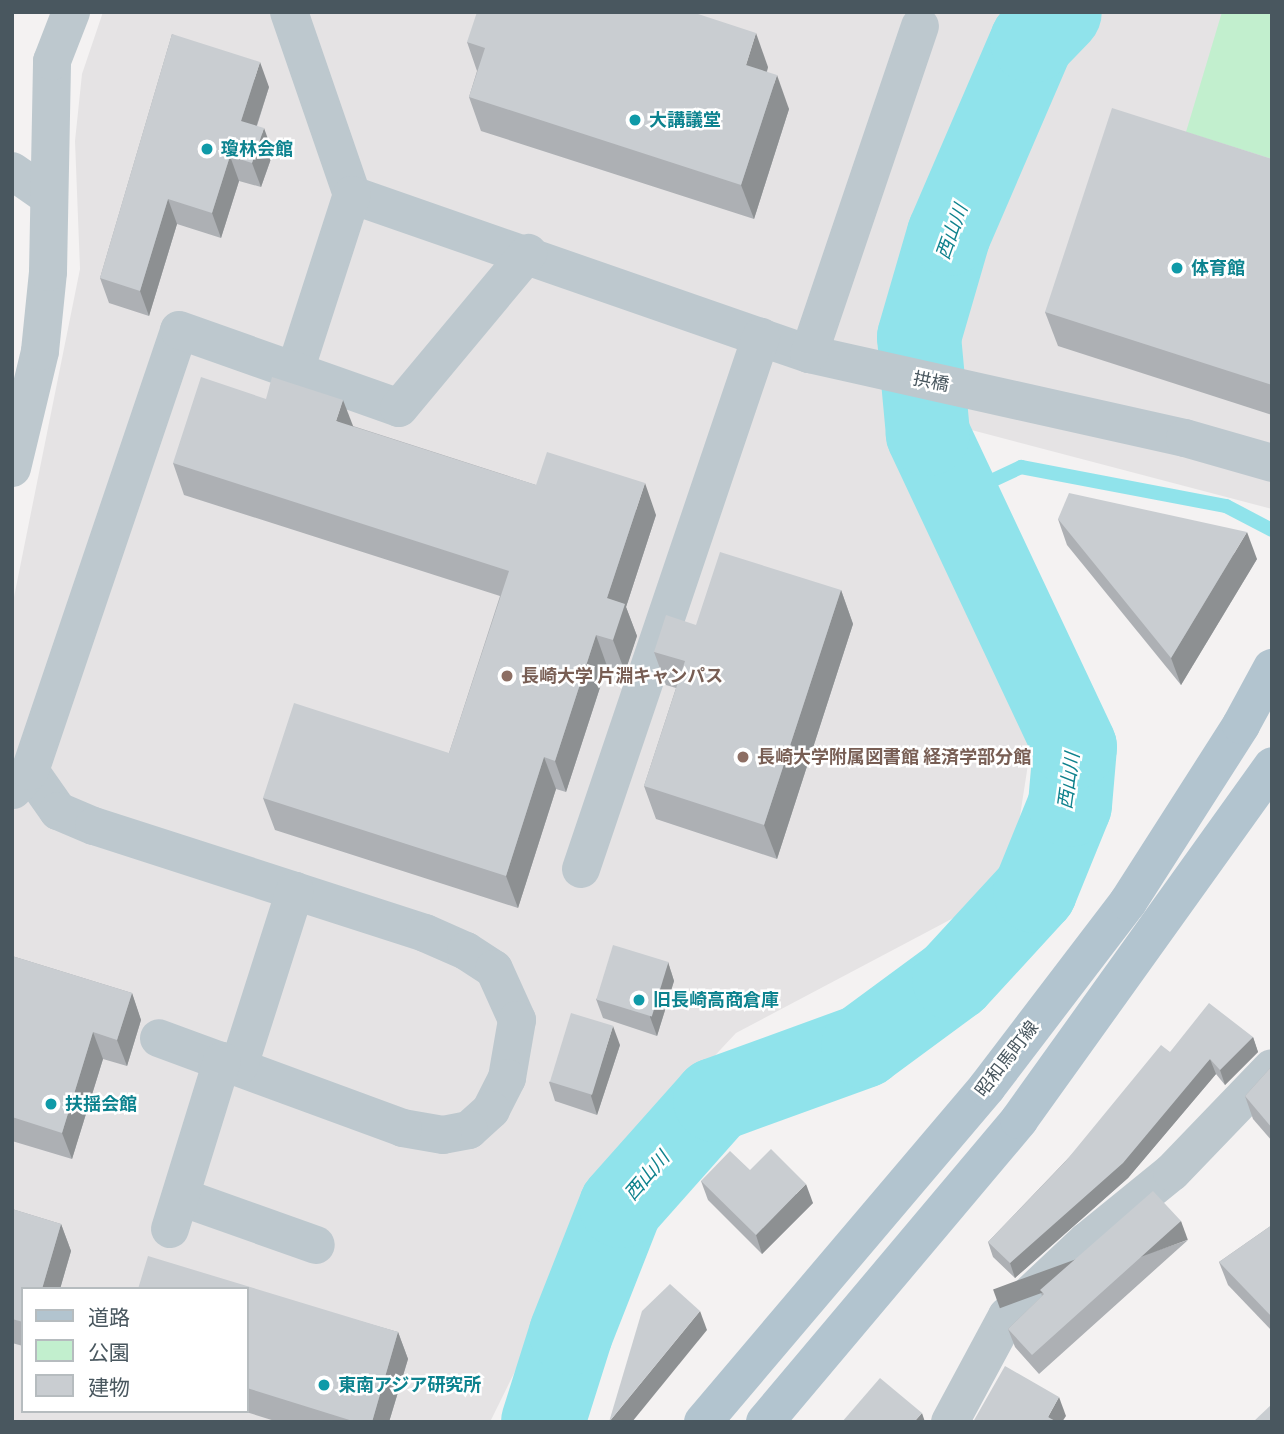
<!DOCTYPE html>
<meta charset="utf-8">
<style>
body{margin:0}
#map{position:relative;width:1284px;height:1434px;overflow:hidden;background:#f4f2f2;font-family:Figtree,"Noto Sans JP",sans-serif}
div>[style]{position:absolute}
.education>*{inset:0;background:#e5e3e4}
.green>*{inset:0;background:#c2efce}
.water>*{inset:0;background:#90e3eb}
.stream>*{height:14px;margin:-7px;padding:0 7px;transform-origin:7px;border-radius:7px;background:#90e3eb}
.river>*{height:84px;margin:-42px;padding:0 42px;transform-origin:42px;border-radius:42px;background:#90e3eb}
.minor>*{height:38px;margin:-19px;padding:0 19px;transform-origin:19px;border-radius:19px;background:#bdc8ce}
.major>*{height:38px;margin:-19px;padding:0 19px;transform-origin:19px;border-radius:19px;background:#b2c4cf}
.wall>*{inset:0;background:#adb0b4}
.shaded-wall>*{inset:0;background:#8d9092;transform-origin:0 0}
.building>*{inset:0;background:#c9cdd1;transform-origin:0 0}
.dots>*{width:19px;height:19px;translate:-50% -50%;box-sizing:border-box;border:4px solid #fff;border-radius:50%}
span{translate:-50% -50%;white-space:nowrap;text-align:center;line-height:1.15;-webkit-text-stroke:5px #fff;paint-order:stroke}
.culture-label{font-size:18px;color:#0d838f;font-weight:700}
.left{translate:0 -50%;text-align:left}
.street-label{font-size:18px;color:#49575f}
.education-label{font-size:18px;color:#785e54;font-weight:700}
.water-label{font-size:19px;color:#0f828d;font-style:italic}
.frame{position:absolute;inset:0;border:14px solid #49575f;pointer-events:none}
.legend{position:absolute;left:21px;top:1287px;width:228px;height:126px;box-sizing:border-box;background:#fff;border:2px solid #b6bcbf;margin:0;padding:9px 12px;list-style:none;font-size:21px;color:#49575f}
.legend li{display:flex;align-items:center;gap:14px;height:35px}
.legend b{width:35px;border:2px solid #b6bcbf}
</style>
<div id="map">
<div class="education">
<div style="clip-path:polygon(evenodd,103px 12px,1272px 12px,1272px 509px,892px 409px,1031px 745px,1013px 861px,978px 905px,736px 1033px,621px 1156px,490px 1422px,12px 1422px,12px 607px,80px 269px,75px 141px,82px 74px,103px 12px,23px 1289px,247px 1289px,247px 1411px,23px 1411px,23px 1289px)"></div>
</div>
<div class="green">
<div style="clip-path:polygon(1222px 12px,1272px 12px,1272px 159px,1186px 132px)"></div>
</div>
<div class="water">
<div style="clip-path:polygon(1044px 12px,1092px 12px,1073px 29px)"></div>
</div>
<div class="stream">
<div style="left:957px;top:497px;width:71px;rotate:-25.1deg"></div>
<div style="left:1021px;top:467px;width:209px;rotate:10.8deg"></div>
<div style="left:1226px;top:506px;width:52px;rotate:27.6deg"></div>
</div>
<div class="river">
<div style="left:543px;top:1422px;width:93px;rotate:-72.5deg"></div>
<div style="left:571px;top:1333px;width:136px;rotate:-68.5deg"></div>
<div style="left:621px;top:1206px;width:142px;rotate:-48.4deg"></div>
<div style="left:715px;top:1100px;width:158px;rotate:-20deg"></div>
<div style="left:863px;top:1046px;width:113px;rotate:-36.4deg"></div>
<div style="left:954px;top:979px;width:120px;rotate:-47.4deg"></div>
<div style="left:1035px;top:891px;width:93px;rotate:-67.9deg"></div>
<div style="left:1070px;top:805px;width:58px;rotate:-85.1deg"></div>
<div style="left:1075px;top:747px;width:346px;rotate:-115.2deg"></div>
<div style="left:928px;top:434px;width:97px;rotate:-95.3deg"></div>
<div style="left:919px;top:337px;width:107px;rotate:-73.8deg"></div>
<div style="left:949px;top:234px;width:210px;rotate:-66.7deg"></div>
<div style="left:1032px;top:41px;width:40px;rotate:-46deg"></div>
</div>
<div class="minor">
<div style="left:289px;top:12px;width:194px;rotate:71deg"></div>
<div style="left:352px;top:195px;width:484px;rotate:19.2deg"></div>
<div style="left:809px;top:354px;width:385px;rotate:12.6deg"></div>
<div style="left:1185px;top:438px;width:91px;rotate:16deg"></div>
<div style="left:12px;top:171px;width:44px;rotate:34.8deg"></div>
<div style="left:809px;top:354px;width:346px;rotate:-71.3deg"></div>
<div style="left:295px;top:371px;width:185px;rotate:-72.1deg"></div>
<div style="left:12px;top:468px;width:120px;rotate:-76.5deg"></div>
<div style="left:40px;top:351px;width:79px;rotate:-84.2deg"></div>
<div style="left:48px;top:272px;width:211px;rotate:-88.9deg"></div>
<div style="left:52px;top:61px;width:53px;rotate:-68.8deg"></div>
<div style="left:30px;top:771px;width:49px;rotate:55deg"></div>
<div style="left:58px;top:811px;width:39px;rotate:23deg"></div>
<div style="left:94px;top:826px;width:348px;rotate:17.9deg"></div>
<div style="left:425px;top:933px;width:45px;rotate:23.7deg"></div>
<div style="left:466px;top:951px;width:33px;rotate:33deg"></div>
<div style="left:494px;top:969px;width:56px;rotate:65.7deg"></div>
<div style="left:517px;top:1020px;width:59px;rotate:99.8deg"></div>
<div style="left:507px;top:1078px;width:36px;rotate:117deg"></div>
<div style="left:491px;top:1110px;width:30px;rotate:138deg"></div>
<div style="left:469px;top:1130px;width:26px;rotate:169deg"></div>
<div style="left:443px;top:1135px;width:41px;rotate:-170.1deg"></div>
<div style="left:403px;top:1128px;width:260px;rotate:-159.8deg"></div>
<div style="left:13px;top:790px;width:25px;rotate:-48deg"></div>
<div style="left:30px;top:771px;width:465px;rotate:-71.3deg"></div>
<div style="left:179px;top:330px;width:233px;rotate:19.5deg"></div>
<div style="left:399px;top:408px;width:202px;rotate:-50.2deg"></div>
<div style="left:581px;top:869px;width:562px;rotate:-71.31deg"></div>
<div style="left:239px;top:1066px;width:184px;rotate:-72.3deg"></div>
<div style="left:181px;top:1197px;width:143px;rotate:19.6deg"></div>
<div style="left:170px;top:1229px;width:176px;rotate:-72.8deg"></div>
<div style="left:950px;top:1422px;width:120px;rotate:-61.7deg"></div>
<div style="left:1007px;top:1316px;width:110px;rotate:-43.2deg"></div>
<div style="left:1087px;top:1241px;width:109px;rotate:-39.1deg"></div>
<div style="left:1172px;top:1172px;width:144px;rotate:-46.1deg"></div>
</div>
<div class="major">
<div style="left:703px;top:1422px;width:439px;rotate:-49.7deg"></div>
<div style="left:987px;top:1087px;width:233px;rotate:-52.7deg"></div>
<div style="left:1128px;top:902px;width:210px;rotate:-57.4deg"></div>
<div style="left:1241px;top:725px;width:65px;rotate:-61.5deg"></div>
<div style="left:765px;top:1422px;width:395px;rotate:-49.9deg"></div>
<div style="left:1019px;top:1120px;width:435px;rotate:-54.4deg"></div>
</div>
<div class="wall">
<div style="clip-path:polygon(172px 34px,269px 87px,257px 126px,273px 153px,261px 187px,239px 181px,221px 238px,177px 224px,149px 316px,109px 303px,100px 278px)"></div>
<div style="clip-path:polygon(467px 42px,768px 67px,767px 72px,789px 109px,754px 219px,481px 131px,469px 97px,477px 71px)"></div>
<div style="clip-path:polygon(1272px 159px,1272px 415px,1058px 346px,1045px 312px)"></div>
<div style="clip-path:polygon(353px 426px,536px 485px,656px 515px,626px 607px,637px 636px,625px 672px,607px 666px,566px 792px,556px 789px,518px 908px,275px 830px,263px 798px,449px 753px,500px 596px,184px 495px,173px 463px)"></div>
<div style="clip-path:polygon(1058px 519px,1257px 559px,1181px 685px,1067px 545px)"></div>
<div style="clip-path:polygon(841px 590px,853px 624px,777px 859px,656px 819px,644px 786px,676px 688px,666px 685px,654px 652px,696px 625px)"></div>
<div style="clip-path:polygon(12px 956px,132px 993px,141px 1020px,127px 1066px,103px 1059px,72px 1159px,12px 1141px)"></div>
<div style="clip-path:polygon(668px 962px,674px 981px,657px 1036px,603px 1018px,596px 999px)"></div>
<div style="clip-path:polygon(1253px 1037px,1258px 1052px,1225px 1085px,1216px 1074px,1128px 1178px,1015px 1278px,993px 1257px,988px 1242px,1170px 1052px)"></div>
<div style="clip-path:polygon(620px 1045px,597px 1115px,555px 1101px,549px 1082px)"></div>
<div style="clip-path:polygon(1272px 1066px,1272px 1141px,1253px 1119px,1245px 1096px)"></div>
<div style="clip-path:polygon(750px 1170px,813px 1203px,762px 1254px,708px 1200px,701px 1181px)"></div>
<div style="clip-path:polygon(12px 1209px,61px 1224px,71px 1251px,60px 1289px,23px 1289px,23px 1346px,12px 1343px)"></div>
<div style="clip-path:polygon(1272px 1225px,1272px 1331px,1228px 1285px,1219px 1262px)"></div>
<div style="clip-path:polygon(1188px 1240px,1039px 1374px,1015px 1347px,1008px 1329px,1042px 1296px,1040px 1290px)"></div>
<div style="clip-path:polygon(247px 1289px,398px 1332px,408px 1359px,389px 1422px,278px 1422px,243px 1411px,247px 1411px)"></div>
</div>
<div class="shaded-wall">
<div style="clip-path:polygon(756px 33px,768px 67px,758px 99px,746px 65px)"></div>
<div style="clip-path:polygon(260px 62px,269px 87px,250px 146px,241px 121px)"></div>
<div style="clip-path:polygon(777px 75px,789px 109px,754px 219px,741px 185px)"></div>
<div style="clip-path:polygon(264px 128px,273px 153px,261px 187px,252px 163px)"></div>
<div style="clip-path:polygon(230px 156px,239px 181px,221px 238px,212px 213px)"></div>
<div style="clip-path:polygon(168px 199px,177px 224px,149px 316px,140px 291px)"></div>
<div style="clip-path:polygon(343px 400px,355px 431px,336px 421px)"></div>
<div style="clip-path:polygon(645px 483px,656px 515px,626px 607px,637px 636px,625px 672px,613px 640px,607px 598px)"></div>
<div style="clip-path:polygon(1247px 532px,1257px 559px,1181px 685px,1171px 658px)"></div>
<div style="clip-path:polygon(841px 590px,853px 624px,777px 859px,764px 825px)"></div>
<div style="clip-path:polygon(596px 635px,607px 666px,566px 792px,555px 761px)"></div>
<div style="clip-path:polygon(544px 757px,556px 789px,518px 908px,506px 876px)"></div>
<div style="clip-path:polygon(668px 962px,674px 981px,657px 1036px,650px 1017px)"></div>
<div style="clip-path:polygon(132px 993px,141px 1020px,127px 1066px,117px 1040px)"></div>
<div style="clip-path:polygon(613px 1026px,620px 1045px,597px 1115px,591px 1096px)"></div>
<div style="clip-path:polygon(93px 1032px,103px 1059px,72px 1159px,62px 1133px)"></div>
<div style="clip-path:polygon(1253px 1037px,1258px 1052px,1225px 1085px,1220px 1070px)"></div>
<div style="clip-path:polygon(1210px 1059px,1216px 1074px,1128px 1178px,1015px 1278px,1010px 1263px)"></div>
<div style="clip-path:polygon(806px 1184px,813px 1203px,762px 1254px,756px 1235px)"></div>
<div style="left:1181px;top:1221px;width:20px;height:200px;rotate:70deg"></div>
<div style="clip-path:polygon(61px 1224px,71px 1251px,60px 1289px,42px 1289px)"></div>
<div style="clip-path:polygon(700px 1311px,707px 1330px,632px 1422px,609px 1422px)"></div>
<div style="clip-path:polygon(398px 1332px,408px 1359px,389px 1422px,372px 1422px)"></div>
<div style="clip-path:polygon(1059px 1397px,1066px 1416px,1062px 1422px,1050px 1422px,1048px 1417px)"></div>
<div style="clip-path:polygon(922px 1413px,925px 1422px,914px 1422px)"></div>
</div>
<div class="building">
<div style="clip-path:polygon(477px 12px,692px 12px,756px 33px,746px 65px,777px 75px,741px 185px,469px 97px,485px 48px,467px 42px)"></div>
<div style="clip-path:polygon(172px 34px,260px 62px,241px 121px,264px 128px,252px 163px,230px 156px,212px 213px,168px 199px,140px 291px,100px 278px)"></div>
<div style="clip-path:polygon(1112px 108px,1272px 159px,1272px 385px,1045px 312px)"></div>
<div style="clip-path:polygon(201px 377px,266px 399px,272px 377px,343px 400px,336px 421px,536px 485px,547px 452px,645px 483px,607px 598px,625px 604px,613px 640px,596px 635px,555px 761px,544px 757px,506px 876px,263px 798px,294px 703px,449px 753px,509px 571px,173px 463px)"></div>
<div style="clip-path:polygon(1069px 493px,1247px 532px,1171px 658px,1058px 519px)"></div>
<div style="clip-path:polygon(720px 552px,841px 590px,764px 825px,644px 786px,685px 661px,654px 652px,666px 615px,696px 625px)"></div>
<div style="left:613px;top:945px;width:58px;height:57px;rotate:17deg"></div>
<div style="clip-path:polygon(12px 956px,132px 993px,117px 1040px,93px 1032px,62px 1133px,12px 1117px)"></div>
<div style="clip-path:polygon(1209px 1003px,1253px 1037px,1220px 1070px,1210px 1059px,1123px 1163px,1010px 1263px,988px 1242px,1065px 1162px,1161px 1045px,1170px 1052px)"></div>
<div style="left:571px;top:1013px;width:44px;height:72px;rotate:17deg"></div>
<div style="clip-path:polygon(1272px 1066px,1272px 1128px,1245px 1096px)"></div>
<div style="clip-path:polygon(771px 1149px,806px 1184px,756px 1235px,701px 1181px,730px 1151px,750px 1170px)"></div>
<div style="clip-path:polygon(1153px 1191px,1181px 1221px,1032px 1355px,1008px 1329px,1044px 1294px,1040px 1290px)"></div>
<div style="clip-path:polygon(12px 1209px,61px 1224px,42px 1289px,23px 1289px,23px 1322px,12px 1319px)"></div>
<div style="clip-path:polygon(1272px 1225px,1272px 1317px,1219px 1262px)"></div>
<div style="clip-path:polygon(148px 1256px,398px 1332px,372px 1422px,356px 1422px,247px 1388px,247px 1289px,138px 1289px)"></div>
<div style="clip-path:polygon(670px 1284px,700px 1311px,609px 1422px,642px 1311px)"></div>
<div style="clip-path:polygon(1005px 1366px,1059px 1397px,1048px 1417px,1057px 1422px,973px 1422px)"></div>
<div style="clip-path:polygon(880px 1378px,922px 1413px,914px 1422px,842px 1422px)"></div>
<div style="clip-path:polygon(1272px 1404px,1272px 1422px,1253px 1422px)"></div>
</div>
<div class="dots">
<div style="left:635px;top:120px;background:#0f9aa8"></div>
<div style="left:207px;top:149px;background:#0f9aa8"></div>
<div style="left:1177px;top:268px;background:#0f9aa8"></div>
<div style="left:507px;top:676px;background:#8d6e63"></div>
<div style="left:743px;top:757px;background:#8d6e63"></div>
<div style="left:639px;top:1000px;background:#0f9aa8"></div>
<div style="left:51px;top:1104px;background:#0f9aa8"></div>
<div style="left:324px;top:1385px;background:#0f9aa8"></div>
</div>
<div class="culture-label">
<span class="left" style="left:649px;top:120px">大講議堂</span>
<span class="left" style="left:221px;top:149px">瓊林会館</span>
<span class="left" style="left:1191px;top:268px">体育館</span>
<span class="left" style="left:653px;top:1000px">旧長崎高商倉庫</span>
<span class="left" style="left:65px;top:1104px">扶揺会館</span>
<span class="left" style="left:338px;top:1385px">東南アジア研究所</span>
</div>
<div class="street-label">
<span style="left:931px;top:382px;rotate:11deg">拱橋</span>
<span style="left:1007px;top:1059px;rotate:-52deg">昭和馬町線</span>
</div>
<div class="education-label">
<span class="left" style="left:521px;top:676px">長崎大学 片淵キャンパス</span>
<span class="left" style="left:757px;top:757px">長崎大学附属図書館 経済学部分館</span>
</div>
<div class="water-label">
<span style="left:952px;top:232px;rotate:-70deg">西山川</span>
<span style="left:1069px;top:781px;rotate:-82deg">西山川</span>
<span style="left:647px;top:1176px;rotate:-49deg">西山川</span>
</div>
<div class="frame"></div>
<ul class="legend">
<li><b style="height:9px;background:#b2c4cf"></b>道路</li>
<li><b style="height:19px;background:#c2efce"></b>公園</li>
<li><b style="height:19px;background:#c9cdd1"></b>建物</li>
</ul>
</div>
